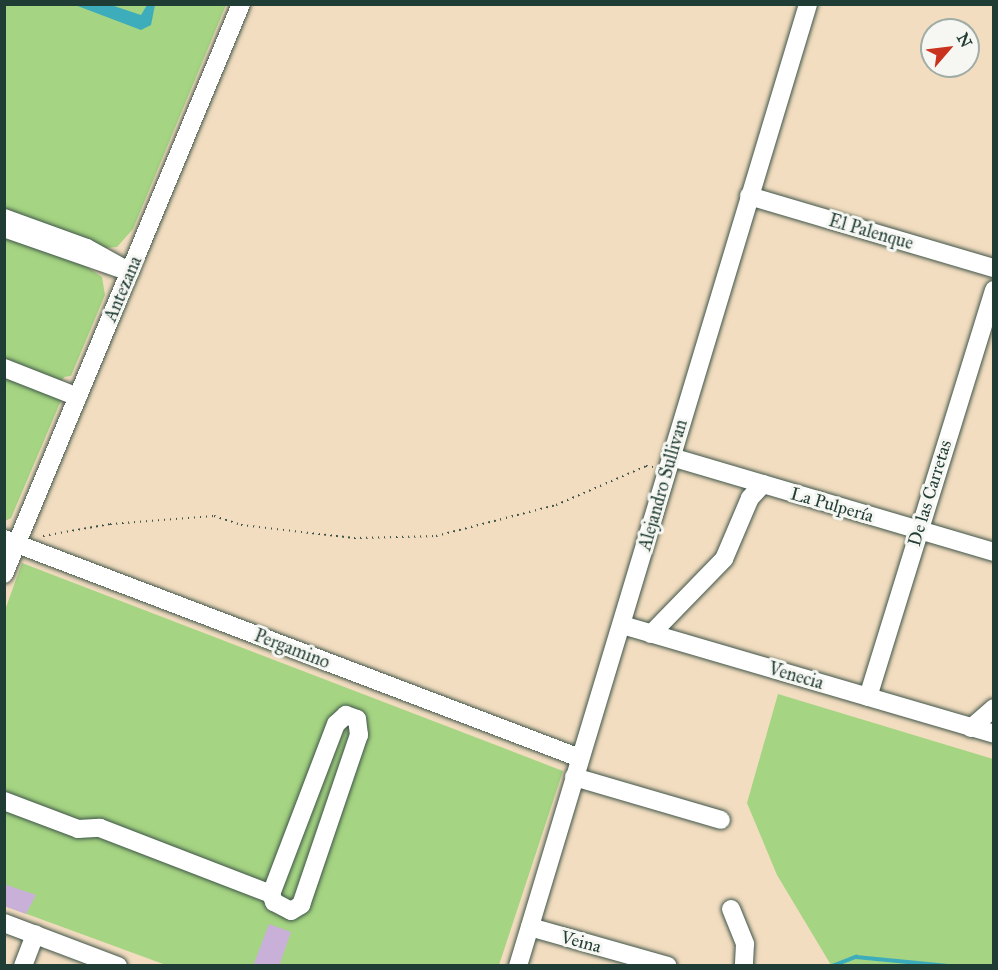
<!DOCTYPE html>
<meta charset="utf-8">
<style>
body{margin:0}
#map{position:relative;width:998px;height:970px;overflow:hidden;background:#f3ddc0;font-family:"IM FELL Great Primer",serif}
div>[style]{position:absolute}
.green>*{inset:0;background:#a5d482}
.water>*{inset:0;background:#3eadbb}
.stream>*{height:4px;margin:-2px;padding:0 2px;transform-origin:2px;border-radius:2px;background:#3eadbb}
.building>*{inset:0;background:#c9b0d8}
.path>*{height:2px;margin-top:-1px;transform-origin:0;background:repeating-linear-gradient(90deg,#3f5549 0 1.5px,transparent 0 6px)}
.roads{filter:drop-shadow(0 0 2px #3f5549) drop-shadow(0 0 2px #3f5549)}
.minor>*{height:18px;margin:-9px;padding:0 9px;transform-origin:9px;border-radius:9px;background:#fff}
span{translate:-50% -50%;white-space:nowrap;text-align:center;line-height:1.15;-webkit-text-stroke:6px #f6f6f2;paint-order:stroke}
.street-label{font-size:18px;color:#1f3d34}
.frame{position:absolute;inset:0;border:6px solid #1f3d34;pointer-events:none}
.north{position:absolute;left:920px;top:18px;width:60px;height:60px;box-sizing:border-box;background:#f6f6f2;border:2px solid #a0aca6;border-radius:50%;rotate:62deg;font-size:16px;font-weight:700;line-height:24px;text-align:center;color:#1f3d34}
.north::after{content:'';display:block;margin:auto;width:21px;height:27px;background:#c8321e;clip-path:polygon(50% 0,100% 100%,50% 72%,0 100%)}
</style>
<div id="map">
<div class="green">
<div style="clip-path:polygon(5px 5px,226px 5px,133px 229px,117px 247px,104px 248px,84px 265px,102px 277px,105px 295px,71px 376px,64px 377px,58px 388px,63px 396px,11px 518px,5px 521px)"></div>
<div style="clip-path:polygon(22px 563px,563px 771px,499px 965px,166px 965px,5px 906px,5px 610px)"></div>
<div style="clip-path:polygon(778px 694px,993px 759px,993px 965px,831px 965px,777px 875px,747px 803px)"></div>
</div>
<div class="water">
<div style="clip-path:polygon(75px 5px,111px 5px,141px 15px,147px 5px,155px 5px,151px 25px,141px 30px)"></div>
</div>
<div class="stream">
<div style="left:832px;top:966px;width:26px;rotate:-21deg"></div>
<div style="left:856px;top:957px;width:93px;rotate:5.5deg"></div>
</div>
<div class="building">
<div style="clip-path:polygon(4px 884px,36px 895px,26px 914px,4px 906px)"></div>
<div style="clip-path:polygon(269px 924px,291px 932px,279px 966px,253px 966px)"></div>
</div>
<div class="path">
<div style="left:43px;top:536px;width:68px;rotate:-10.2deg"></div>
<div style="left:110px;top:524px;width:104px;rotate:-4.4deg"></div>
<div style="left:214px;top:516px;width:28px;rotate:18deg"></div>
<div style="left:241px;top:525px;width:114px;rotate:6.6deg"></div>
<div style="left:354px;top:538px;width:82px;rotate:-1.4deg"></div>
<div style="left:436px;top:536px;width:124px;rotate:-14.5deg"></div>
<div style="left:556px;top:505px;width:98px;rotate:-23.4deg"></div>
<div style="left:646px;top:466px;width:7px;rotate:8deg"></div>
</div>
<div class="roads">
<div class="minor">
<div style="left:749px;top:196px;width:255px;rotate:16.4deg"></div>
<div style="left:4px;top:218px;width:88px;rotate:19.9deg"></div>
<div style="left:87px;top:248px;width:49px;rotate:29.2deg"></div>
<div style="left:130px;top:272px;width:133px;rotate:-160.8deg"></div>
<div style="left:4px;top:368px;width:79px;rotate:21.4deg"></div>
<div style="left:671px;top:457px;width:337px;rotate:16.4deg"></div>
<div style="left:4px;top:539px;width:616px;rotate:20.82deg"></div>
<div style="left:4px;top:574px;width:617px;rotate:-67.42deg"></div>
<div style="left:622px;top:625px;width:388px;rotate:16.3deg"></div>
<div style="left:651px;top:634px;width:105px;rotate:-45.8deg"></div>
<div style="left:724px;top:559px;width:66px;rotate:-66.9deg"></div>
<div style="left:750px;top:498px;width:19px;rotate:-47deg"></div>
<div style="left:868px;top:697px;width:426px;rotate:-72.8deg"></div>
<div style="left:971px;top:728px;width:30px;rotate:-41deg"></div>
<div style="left:574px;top:777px;width:153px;rotate:16.3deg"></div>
<div style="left:4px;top:801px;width:79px;rotate:20.7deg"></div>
<div style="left:78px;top:829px;width:22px;rotate:-3deg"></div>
<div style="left:100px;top:828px;width:183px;rotate:21.1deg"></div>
<div style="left:271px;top:894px;width:9px;rotate:69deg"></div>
<div style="left:274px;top:902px;width:19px;rotate:28deg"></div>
<div style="left:291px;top:911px;width:12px;rotate:-31deg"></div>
<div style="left:301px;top:905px;width:180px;rotate:-71.2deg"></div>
<div style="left:359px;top:735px;width:16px;rotate:-97deg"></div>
<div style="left:357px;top:719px;width:12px;rotate:-160deg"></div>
<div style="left:346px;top:715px;width:13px;rotate:138deg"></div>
<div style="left:336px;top:724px;width:182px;rotate:110.9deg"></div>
<div style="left:731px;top:909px;width:38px;rotate:68deg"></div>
<div style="left:745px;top:944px;width:22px;rotate:93deg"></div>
<div style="left:4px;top:923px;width:122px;rotate:20.7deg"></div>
<div style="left:530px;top:927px;width:143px;rotate:15.8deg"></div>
<div style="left:23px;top:966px;width:34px;rotate:-69deg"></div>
<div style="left:518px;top:966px;width:1005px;rotate:-73.22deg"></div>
</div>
</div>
<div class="street-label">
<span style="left:871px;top:232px;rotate:16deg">El Palenque</span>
<span style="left:123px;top:289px;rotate:-67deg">Antezana</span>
<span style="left:663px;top:485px;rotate:-74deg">Alejandro Sullivan</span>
<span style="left:930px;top:493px;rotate:-73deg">De las Carretas</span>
<span style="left:832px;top:505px;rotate:16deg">La Pulpería</span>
<span style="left:292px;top:649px;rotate:21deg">Pergamino</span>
<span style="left:796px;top:676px;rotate:16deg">Venecia</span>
<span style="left:581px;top:942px;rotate:15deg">Veina</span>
</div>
<div class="frame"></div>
<div class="north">N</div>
</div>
